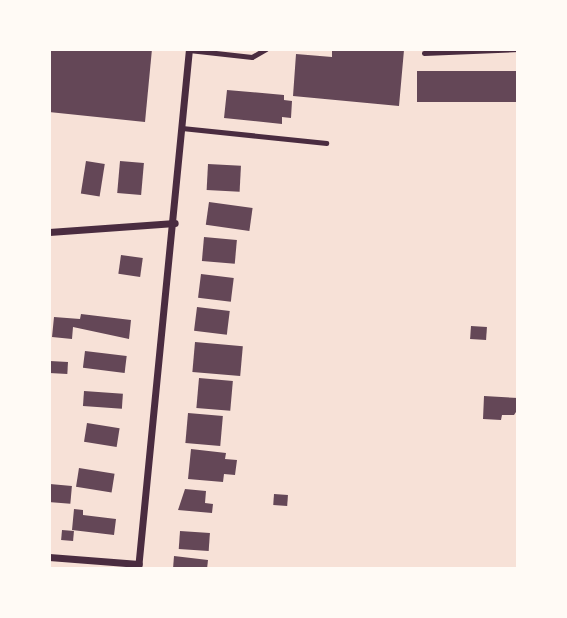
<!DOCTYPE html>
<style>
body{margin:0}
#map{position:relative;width:567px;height:618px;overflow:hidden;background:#f7e1d7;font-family:"IBM Plex Sans",sans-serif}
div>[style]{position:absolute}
.building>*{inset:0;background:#644757;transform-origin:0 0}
.service>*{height:4.5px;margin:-2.25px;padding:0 2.25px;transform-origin:2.25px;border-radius:2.25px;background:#4a2c40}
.minor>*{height:7px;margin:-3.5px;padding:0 3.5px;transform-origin:3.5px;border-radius:3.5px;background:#4a2c40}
span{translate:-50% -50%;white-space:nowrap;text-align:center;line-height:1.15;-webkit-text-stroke:7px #fffaf5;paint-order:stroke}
.frame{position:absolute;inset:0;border:51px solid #fffaf5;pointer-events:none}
</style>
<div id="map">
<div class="building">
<div style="clip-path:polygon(49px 49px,152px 49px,145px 122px,49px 112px)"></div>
<div style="clip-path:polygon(332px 49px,404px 50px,399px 106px,293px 96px,296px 54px,332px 57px)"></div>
<div style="left:518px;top:71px;width:31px;height:101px;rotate:90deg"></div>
<div style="clip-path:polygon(227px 90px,284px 95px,284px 100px,292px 101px,291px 118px,282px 117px,282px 124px,224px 118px)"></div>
<div style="left:86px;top:161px;width:19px;height:33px;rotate:9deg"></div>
<div style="left:120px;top:161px;width:24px;height:32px;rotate:5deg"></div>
<div style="left:208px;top:164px;width:33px;height:26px;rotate:3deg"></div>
<div style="left:209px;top:202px;width:44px;height:23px;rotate:8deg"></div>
<div style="left:204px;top:237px;width:33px;height:24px;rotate:5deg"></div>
<div style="left:121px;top:255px;width:22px;height:19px;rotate:8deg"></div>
<div style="left:201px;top:274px;width:33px;height:24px;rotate:7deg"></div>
<div style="left:197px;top:307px;width:33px;height:24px;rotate:7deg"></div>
<div style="clip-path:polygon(81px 314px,131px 320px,129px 339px,73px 327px,72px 339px,52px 337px,54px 317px,80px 319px)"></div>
<div style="left:471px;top:326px;width:16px;height:13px;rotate:4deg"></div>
<div style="left:195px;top:342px;width:48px;height:30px;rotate:5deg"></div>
<div style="left:85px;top:351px;width:42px;height:17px;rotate:7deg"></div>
<div style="left:50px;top:361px;width:18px;height:12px;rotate:3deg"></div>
<div style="left:199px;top:378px;width:34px;height:30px;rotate:5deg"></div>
<div style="left:84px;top:391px;width:39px;height:15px;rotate:4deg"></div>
<div style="clip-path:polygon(484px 396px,518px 398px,518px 409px,514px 415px,502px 415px,501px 420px,483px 419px)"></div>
<div style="left:188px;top:413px;width:35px;height:30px;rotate:5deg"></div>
<div style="left:87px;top:423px;width:33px;height:19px;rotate:9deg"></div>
<div style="clip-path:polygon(191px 449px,226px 453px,225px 459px,237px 460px,235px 475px,224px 474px,223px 482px,188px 479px)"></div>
<div style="left:79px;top:468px;width:36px;height:19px;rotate:9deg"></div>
<div style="left:50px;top:484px;width:22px;height:18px;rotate:5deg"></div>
<div style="clip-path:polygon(185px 489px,206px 491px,205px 503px,213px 504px,212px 513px,178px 510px)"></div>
<div style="left:274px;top:494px;width:14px;height:11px;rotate:4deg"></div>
<div style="clip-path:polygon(74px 509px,83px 510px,83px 515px,116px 519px,114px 535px,72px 530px)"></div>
<div style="left:62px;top:530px;width:12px;height:10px;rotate:5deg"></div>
<div style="left:180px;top:531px;width:30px;height:18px;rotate:4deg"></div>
<div style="clip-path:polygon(174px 556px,208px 560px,207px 569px,173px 569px)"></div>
</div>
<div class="service">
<div style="left:189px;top:50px;width:63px;rotate:6.3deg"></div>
<div style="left:252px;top:57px;width:16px;rotate:-30deg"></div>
<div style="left:424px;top:53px;width:94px;rotate:-2.4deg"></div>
<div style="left:182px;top:128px;width:145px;rotate:5.9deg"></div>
</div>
<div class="minor">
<div style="left:49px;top:232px;width:126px;rotate:-4.1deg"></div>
<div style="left:49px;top:557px;width:90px;rotate:4.4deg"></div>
<div style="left:138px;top:569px;width:522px;rotate:-84.4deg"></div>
</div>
<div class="frame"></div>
</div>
